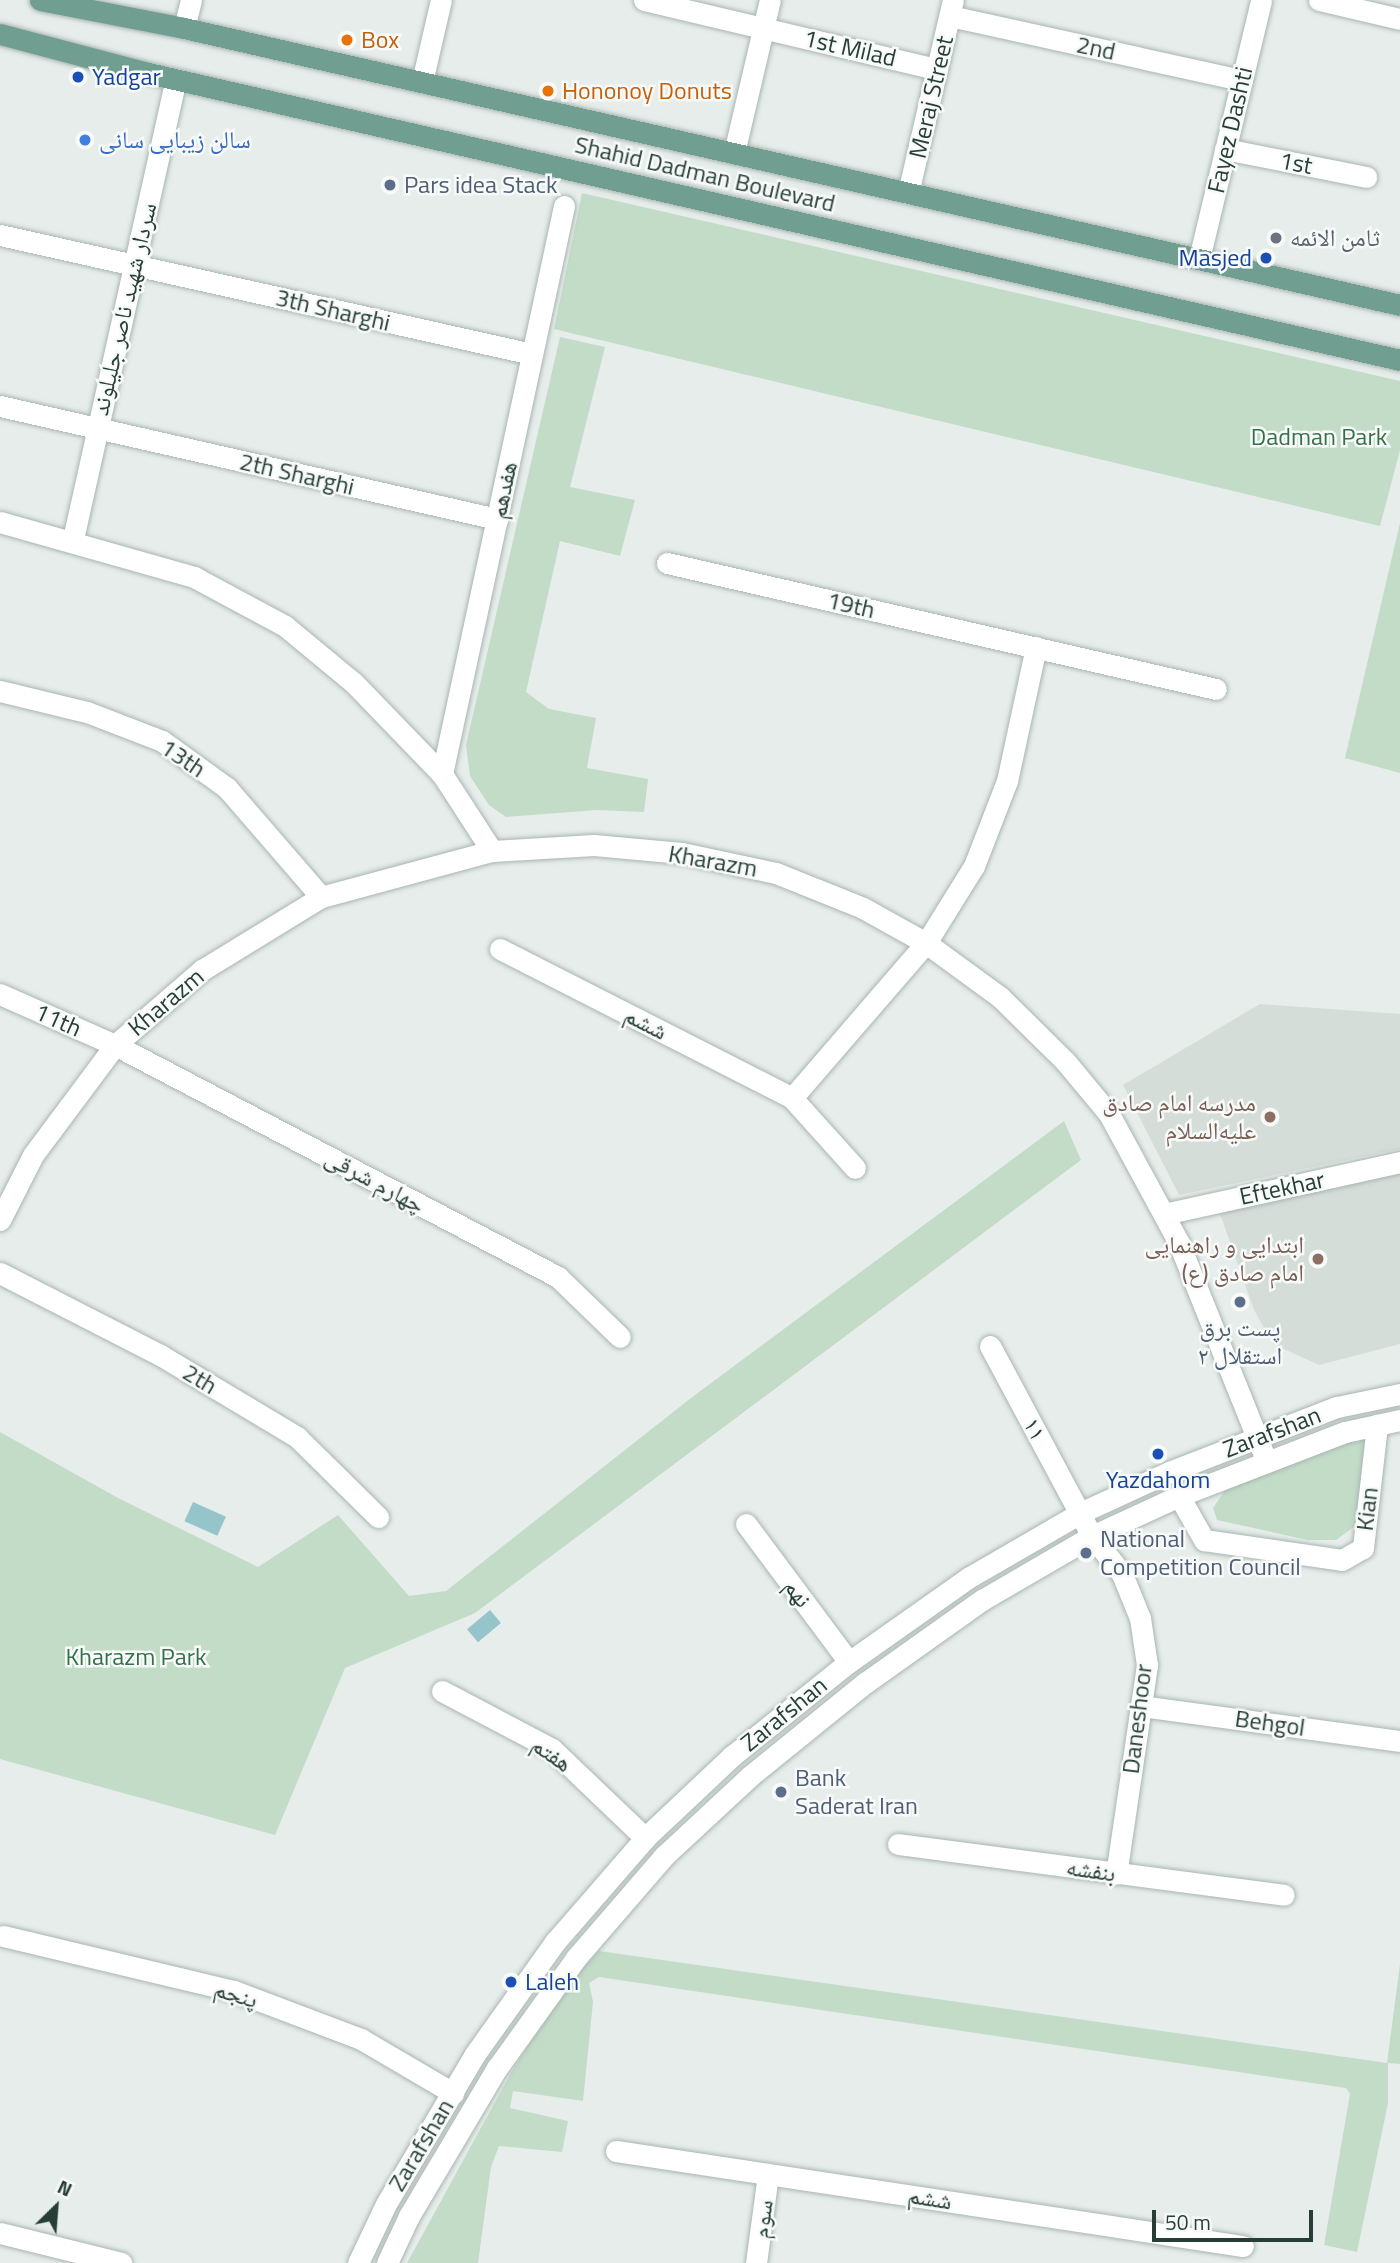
<!DOCTYPE html>
<meta charset="utf-8">
<style>
body{margin:0}
#map{position:relative;width:1400px;height:2263px;overflow:hidden;background:#e6edea;font-family:"Titillium Web","Noto Naskh Arabic",sans-serif}
div>[style]{position:absolute}
.built>*{inset:0;background:#d5ddd9}
.green>*{inset:0;background:#c2dcc8}
.water>*{inset:0;background:#95c4cb;transform-origin:0 0}
.roads{filter:drop-shadow(0 0 2px #a9b5b1) drop-shadow(0 0 2px #a9b5b1)}
.minor>*{height:21px;margin:-10.5px;padding:0 10.5px;transform-origin:10.5px;border-radius:10.5px;background:#fff}
.major>*{height:21px;margin:-10.5px;padding:0 10.5px;transform-origin:10.5px;border-radius:10.5px;background:#709e91}
.dots>*{width:19px;height:19px;translate:-50% -50%;box-sizing:border-box;border:4px solid #f7faf8;border-radius:50%}
span{translate:-50% -50%;white-space:nowrap;text-align:center;line-height:1.15;-webkit-text-stroke:5px #f7faf8;paint-order:stroke}
.food-label{font-size:24px;color:#c56008}
.left{translate:0 -50%;text-align:left}
.street-label{font-size:24px;color:#273e37}
.transit-label{font-size:24px;color:#164399}
.right{translate:-100% -50%;text-align:right}
.shop-label{font-size:24px;color:#366cbe}
.service-label{font-size:24px;color:#4e5e75}
.worship-label{font-size:24px;color:#5b616d}
.park-label{font-size:24px;color:#36704b}
.education-label{font-size:24px;color:#785e54}
.north{position:absolute;left:21px;top:2172px;width:70px;height:70px;-webkit-text-stroke:5px #f7faf8;paint-order:stroke;rotate:25deg;font-size:19px;font-weight:700;line-height:28px;text-align:center;color:#273e37}
.north::after{content:'';display:block;margin:auto;width:24px;height:32px;background:#273e37;clip-path:polygon(50% 0,100% 100%,50% 72%,0 100%)}
.scale{position:absolute;left:1152px;top:2210px;width:161px;height:32px;box-sizing:border-box;border:4px solid #273e37;border-top:0;padding-left:9px;font-size:21px;line-height:24px;white-space:nowrap;color:#273e37;-webkit-text-stroke:5px #f7faf8;paint-order:stroke}
</style>
<div id="map">
<div class="built">
<div style="clip-path:polygon(1260px 1004px,1400px 1014px,1400px 1149px,1179px 1195px,1123px 1085px)"></div>
<div style="clip-path:polygon(1400px 1170px,1400px 1344px,1319px 1365px,1273px 1344px,1254px 1310px,1218px 1208px)"></div>
</div>
<div class="green">
<div style="clip-path:polygon(582px 193px,1400px 381px,1400px 450px,1380px 526px,554px 329px)"></div>
<div style="clip-path:polygon(560px 337px,605px 347px,570px 487px,635px 500px,620px 556px,560px 541px,526px 692px,549px 709px,596px 718px,587px 768px,648px 779px,644px 812px,597px 810px,506px 817px,489px 805px,470px 776px,466px 745px)"></div>
<div style="clip-path:polygon(1400px 523px,1400px 773px,1345px 758px)"></div>
<div style="clip-path:polygon(1064px 1121px,1081px 1160px,475px 1613px,345px 1668px,275px 1835px,0 1759px,0 1432px,118px 1498px,258px 1567px,338px 1515px,409px 1596px,446px 1591px,691px 1398px)"></div>
<div style="clip-path:polygon(1363px 1438px,1370px 1447px,1358px 1524px,1336px 1540px,1308px 1540px,1217px 1520px,1213px 1508px,1227px 1487px)"></div>
<div style="clip-path:polygon(599px 1951px,1387px 2063px,1400px 1964px,1400px 2064px,1388px 2063px,1388px 2103px,1357px 2252px,1324px 2245px,1350px 2094px,1346px 2088px,599px 1977px,589px 1983px,593px 2002px,583px 2101px,513px 2091px,510px 2108px,568px 2121px,562px 2152px,499px 2146px,491px 2167px,478px 2263px,407px 2263px,512px 2071px,568px 1983px)"></div>
</div>
<div class="water">
<div style="left:193px;top:1502px;width:36px;height:21px;rotate:24deg"></div>
<div style="left:490px;top:1610px;width:17px;height:30px;rotate:50deg"></div>
</div>
<div class="roads">
<div class="minor">
<div style="left:644px;top:0;width:301px;rotate:13.3deg"></div>
<div style="left:1319px;top:0;width:83px;rotate:13.2deg"></div>
<div style="left:950px;top:16px;width:299px;rotate:12.4deg"></div>
<div style="left:184px;top:28px;width:29px;rotate:-76deg"></div>
<div style="left:422px;top:82px;width:84px;rotate:-77deg"></div>
<div style="left:1225px;top:149px;width:144px;rotate:11.2deg"></div>
<div style="left:734px;top:153px;width:157px;rotate:-76.8deg"></div>
<div style="left:908px;top:193px;width:198px;rotate:-76.9deg"></div>
<div style="left:0;top:235px;width:545px;rotate:12.61deg"></div>
<div style="left:1199px;top:259px;width:266px;rotate:-76.5deg"></div>
<div style="left:0;top:406px;width:510px;rotate:12.81deg"></div>
<div style="left:0;top:522px;width:202px;rotate:15.8deg"></div>
<div style="left:194px;top:577px;width:103px;rotate:28.3deg"></div>
<div style="left:285px;top:626px;width:89px;rotate:39.6deg"></div>
<div style="left:354px;top:683px;width:127px;rotate:46deg"></div>
<div style="left:442px;top:774px;width:92px;rotate:57deg"></div>
<div style="left:73px;top:539px;width:471px;rotate:-77.4deg"></div>
<div style="left:667px;top:563px;width:563px;rotate:12.93deg"></div>
<div style="left:0;top:691px;width:89px;rotate:13.6deg"></div>
<div style="left:87px;top:712px;width:80px;rotate:21.1deg"></div>
<div style="left:162px;top:741px;width:80px;rotate:35.9deg"></div>
<div style="left:227px;top:788px;width:144px;rotate:49.2deg"></div>
<div style="left:442px;top:774px;width:581px;rotate:-77.88deg"></div>
<div style="left:500px;top:949px;width:328px;rotate:27deg"></div>
<div style="left:792px;top:1098px;width:94px;rotate:48deg"></div>
<div style="left:0;top:994px;width:126px;rotate:23.9deg"></div>
<div style="left:115px;top:1045px;width:500px;rotate:27.64deg"></div>
<div style="left:558px;top:1277px;width:86px;rotate:44.1deg"></div>
<div style="left:792px;top:1098px;width:205px;rotate:-49.2deg"></div>
<div style="left:926px;top:943px;width:91px;rotate:-58.1deg"></div>
<div style="left:974px;top:866px;width:91px;rotate:-68.8deg"></div>
<div style="left:1007px;top:781px;width:137px;rotate:-77.8deg"></div>
<div style="left:1164px;top:1214px;width:242px;rotate:-12.4deg"></div>
<div style="left:0;top:1220px;width:73px;rotate:-63.1deg"></div>
<div style="left:33px;top:1155px;width:137px;rotate:-53.3deg"></div>
<div style="left:115px;top:1045px;width:115px;rotate:-40.8deg"></div>
<div style="left:202px;top:970px;width:140px;rotate:-31.5deg"></div>
<div style="left:321px;top:897px;width:177px;rotate:-15.1deg"></div>
<div style="left:492px;top:851px;width:102px;rotate:-3.4deg"></div>
<div style="left:594px;top:845px;width:88px;rotate:5.2deg"></div>
<div style="left:682px;top:853px;width:96px;rotate:12deg"></div>
<div style="left:776px;top:873px;width:94px;rotate:21.9deg"></div>
<div style="left:863px;top:908px;width:72px;rotate:29.1deg"></div>
<div style="left:926px;top:943px;width:92px;rotate:36.1deg"></div>
<div style="left:1000px;top:997px;width:91px;rotate:44.6deg"></div>
<div style="left:1065px;top:1061px;width:69px;rotate:50.3deg"></div>
<div style="left:1109px;top:1114px;width:145px;rotate:61.5deg"></div>
<div style="left:1178px;top:1241px;width:238px;rotate:68.1deg"></div>
<div style="left:0;top:1273px;width:180px;rotate:27.1deg"></div>
<div style="left:160px;top:1355px;width:160px;rotate:30.9deg"></div>
<div style="left:297px;top:1437px;width:114px;rotate:44.6deg"></div>
<div style="left:990px;top:1346px;width:216px;rotate:61.8deg"></div>
<div style="left:1092px;top:1536px;width:48px;rotate:51.7deg"></div>
<div style="left:1122px;top:1574px;width:48px;rotate:67.8deg"></div>
<div style="left:1140px;top:1618px;width:48px;rotate:81.5deg"></div>
<div style="left:1147px;top:1665px;width:211px;rotate:98.4deg"></div>
<div style="left:1179px;top:1496px;width:51px;rotate:60.4deg"></div>
<div style="left:1204px;top:1540px;width:139px;rotate:8.2deg"></div>
<div style="left:1342px;top:1560px;width:24px;rotate:-30deg"></div>
<div style="left:1363px;top:1548px;width:124px;rotate:-83.5deg"></div>
<div style="left:746px;top:1524px;width:172px;rotate:53.3deg"></div>
<div style="left:442px;top:1691px;width:124px;rotate:27.8deg"></div>
<div style="left:552px;top:1749px;width:129px;rotate:43.7deg"></div>
<div style="left:1141px;top:1706px;width:261px;rotate:7.7deg"></div>
<div style="left:898px;top:1844px;width:389px;rotate:7.5deg"></div>
<div style="left:3px;top:1936px;width:237px;rotate:13.4deg"></div>
<div style="left:234px;top:1991px;width:136px;rotate:20.7deg"></div>
<div style="left:361px;top:2039px;width:107px;rotate:30.4deg"></div>
<div style="left:616px;top:2151px;width:634px;rotate:8.62deg"></div>
<div style="left:0;top:2233px;width:125px;rotate:13.9deg"></div>
<div style="left:358px;top:2263px;width:65px;rotate:-64.6deg"></div>
<div style="left:386px;top:2204px;width:174px;rotate:-59.3deg"></div>
<div style="left:475px;top:2054px;width:138px;rotate:-54.5deg"></div>
<div style="left:555px;top:1942px;width:138px;rotate:-49.1deg"></div>
<div style="left:645px;top:1838px;width:120px;rotate:-43.3deg"></div>
<div style="left:732px;top:1756px;width:150px;rotate:-38.8deg"></div>
<div style="left:849px;top:1662px;width:146px;rotate:-35.2deg"></div>
<div style="left:968px;top:1578px;width:129px;rotate:-30.1deg"></div>
<div style="left:1080px;top:1513px;width:98px;rotate:-24.7deg"></div>
<div style="left:1169px;top:1472px;width:180px;rotate:-21.2deg"></div>
<div style="left:1337px;top:1407px;width:64px;rotate:-11.7deg"></div>
<div style="left:387px;top:2263px;width:52px;rotate:-64.9deg"></div>
<div style="left:409px;top:2216px;width:172px;rotate:-59.3deg"></div>
<div style="left:497px;top:2068px;width:135px;rotate:-54.3deg"></div>
<div style="left:576px;top:1958px;width:135px;rotate:-49.2deg"></div>
<div style="left:664px;top:1856px;width:117px;rotate:-42.9deg"></div>
<div style="left:750px;top:1776px;width:148px;rotate:-39deg"></div>
<div style="left:865px;top:1683px;width:143px;rotate:-35.4deg"></div>
<div style="left:982px;top:1600px;width:127px;rotate:-30.2deg"></div>
<div style="left:1092px;top:1536px;width:96px;rotate:-24.7deg"></div>
<div style="left:1179px;top:1496px;width:178px;rotate:-21.1deg"></div>
<div style="left:1345px;top:1432px;width:56px;rotate:-12.3deg"></div>
<div style="left:756px;top:2263px;width:90px;rotate:-82.3deg"></div>
</div>
<div class="major">
<div style="left:40px;top:0;width:147px;rotate:11deg"></div>
<div style="left:184px;top:28px;width:1247px;rotate:12.83deg"></div>
<div style="left:0;top:34px;width:153px;rotate:14.8deg"></div>
<div style="left:148px;top:73px;width:1284px;rotate:12.91deg"></div>
</div>
</div>
<div class="dots">
<div style="left:347px;top:40px;background:#e8710a"></div>
<div style="left:78px;top:77px;background:#1a4fb4"></div>
<div style="left:548px;top:91px;background:#e8710a"></div>
<div style="left:85px;top:140px;background:#3f7fe0"></div>
<div style="left:390px;top:185px;background:#5c6f8a"></div>
<div style="left:1276px;top:238px;background:#6b7280"></div>
<div style="left:1266px;top:258px;background:#1a4fb4"></div>
<div style="left:1270px;top:1117px;background:#8d6e63"></div>
<div style="left:1318px;top:1259px;background:#8d6e63"></div>
<div style="left:1240px;top:1302px;background:#5c6f8a"></div>
<div style="left:1158px;top:1454px;background:#1a4fb4"></div>
<div style="left:1086px;top:1553px;background:#5c6f8a"></div>
<div style="left:781px;top:1792px;background:#5c6f8a"></div>
<div style="left:511px;top:1982px;background:#1a4fb4"></div>
</div>
<div class="food-label">
<span class="left" style="left:361px;top:40px">Box</span>
<span class="left" style="left:562px;top:91px">Hononoy Donuts</span>
</div>
<div class="street-label">
<span style="left:850px;top:48px;rotate:13deg">1st Milad</span>
<span style="left:1096px;top:48px;rotate:12deg">2nd</span>
<span style="left:931px;top:97px;rotate:-77deg">Meraj Street</span>
<span style="left:1230px;top:130px;rotate:-77deg">Fayez Dashti</span>
<span style="left:1296px;top:163px;rotate:11deg">1st</span>
<span style="left:705px;top:174px;rotate:13deg">Shahid Dadman Boulevard</span>
<span style="left:124px;top:309px;rotate:-77deg">سردار شهید ناصر جلیلوند</span>
<span style="left:333px;top:310px;rotate:13deg">3th Sharghi</span>
<span style="left:297px;top:474px;rotate:13deg">2th Sharghi</span>
<span style="left:503px;top:490px;rotate:-78deg">هفدهم</span>
<span style="left:851px;top:605px;rotate:13deg">19th</span>
<span style="left:183px;top:758px;rotate:34deg">13th</span>
<span style="left:713px;top:861px;rotate:10deg">Kharazm</span>
<span style="left:166px;top:1002px;rotate:-40deg">Kharazm</span>
<span style="left:58px;top:1020px;rotate:24deg">11th</span>
<span style="left:646px;top:1023px;rotate:27deg">ششم</span>
<span style="left:375px;top:1181px;rotate:28deg">چهارم شرقی</span>
<span style="left:1282px;top:1188px;rotate:-12deg">Eftekhar</span>
<span style="left:200px;top:1379px;rotate:31deg">2th</span>
<span style="left:1035px;top:1429px;rotate:62deg">۱۱</span>
<span style="left:1272px;top:1432px;rotate:-21deg">Zarafshan</span>
<span style="left:1367px;top:1509px;rotate:-83deg">Kian</span>
<span style="left:798px;top:1593px;rotate:53deg">نهم</span>
<span style="left:784px;top:1714px;rotate:-39deg">Zarafshan</span>
<span style="left:1137px;top:1719px;rotate:-83deg">Daneshoor</span>
<span style="left:1270px;top:1723px;rotate:8deg">Behgol</span>
<span style="left:552px;top:1754px;rotate:35deg">هفتم</span>
<span style="left:1091px;top:1870px;rotate:8deg">بنفشه</span>
<span style="left:236px;top:1994px;rotate:17deg">پنجم</span>
<span style="left:421px;top:2145px;rotate:-59deg">Zarafshan</span>
<span style="left:930px;top:2198px;rotate:9deg">ششم</span>
<span style="left:762px;top:2219px;rotate:-82deg">سوم</span>
</div>
<div class="transit-label">
<span class="left" style="left:92px;top:77px">Yadgar</span>
<span class="right" style="left:1252px;top:258px">Masjed</span>
<span style="left:1158px;top:1480px">Yazdahom</span>
<span class="left" style="left:525px;top:1982px">Laleh</span>
</div>
<div class="shop-label">
<span class="left" style="left:99px;top:140px">سالن زیبایی سانی</span>
</div>
<div class="service-label">
<span class="left" style="left:404px;top:185px">Pars idea Stack</span>
<span style="left:1240px;top:1342px">پست برق<br>استقلال ۲</span>
<span class="left" style="left:1100px;top:1553px">National<br>Competition Council</span>
<span class="left" style="left:795px;top:1792px">Bank<br>Saderat Iran</span>
</div>
<div class="worship-label">
<span class="left" style="left:1290px;top:238px">ثامن الائمه</span>
</div>
<div class="park-label">
<span style="left:1319px;top:437px">Dadman Park</span>
<span style="left:136px;top:1657px">Kharazm Park</span>
</div>
<div class="education-label">
<span class="right" style="left:1256px;top:1117px">مدرسه امام صادق<br>علیه‌السلام</span>
<span class="right" style="left:1304px;top:1259px">ابتدایی و راهنمایی<br>امام صادق (ع)</span>
</div>
<div class="north">N</div>
<div class="scale">50 m</div>
</div>
